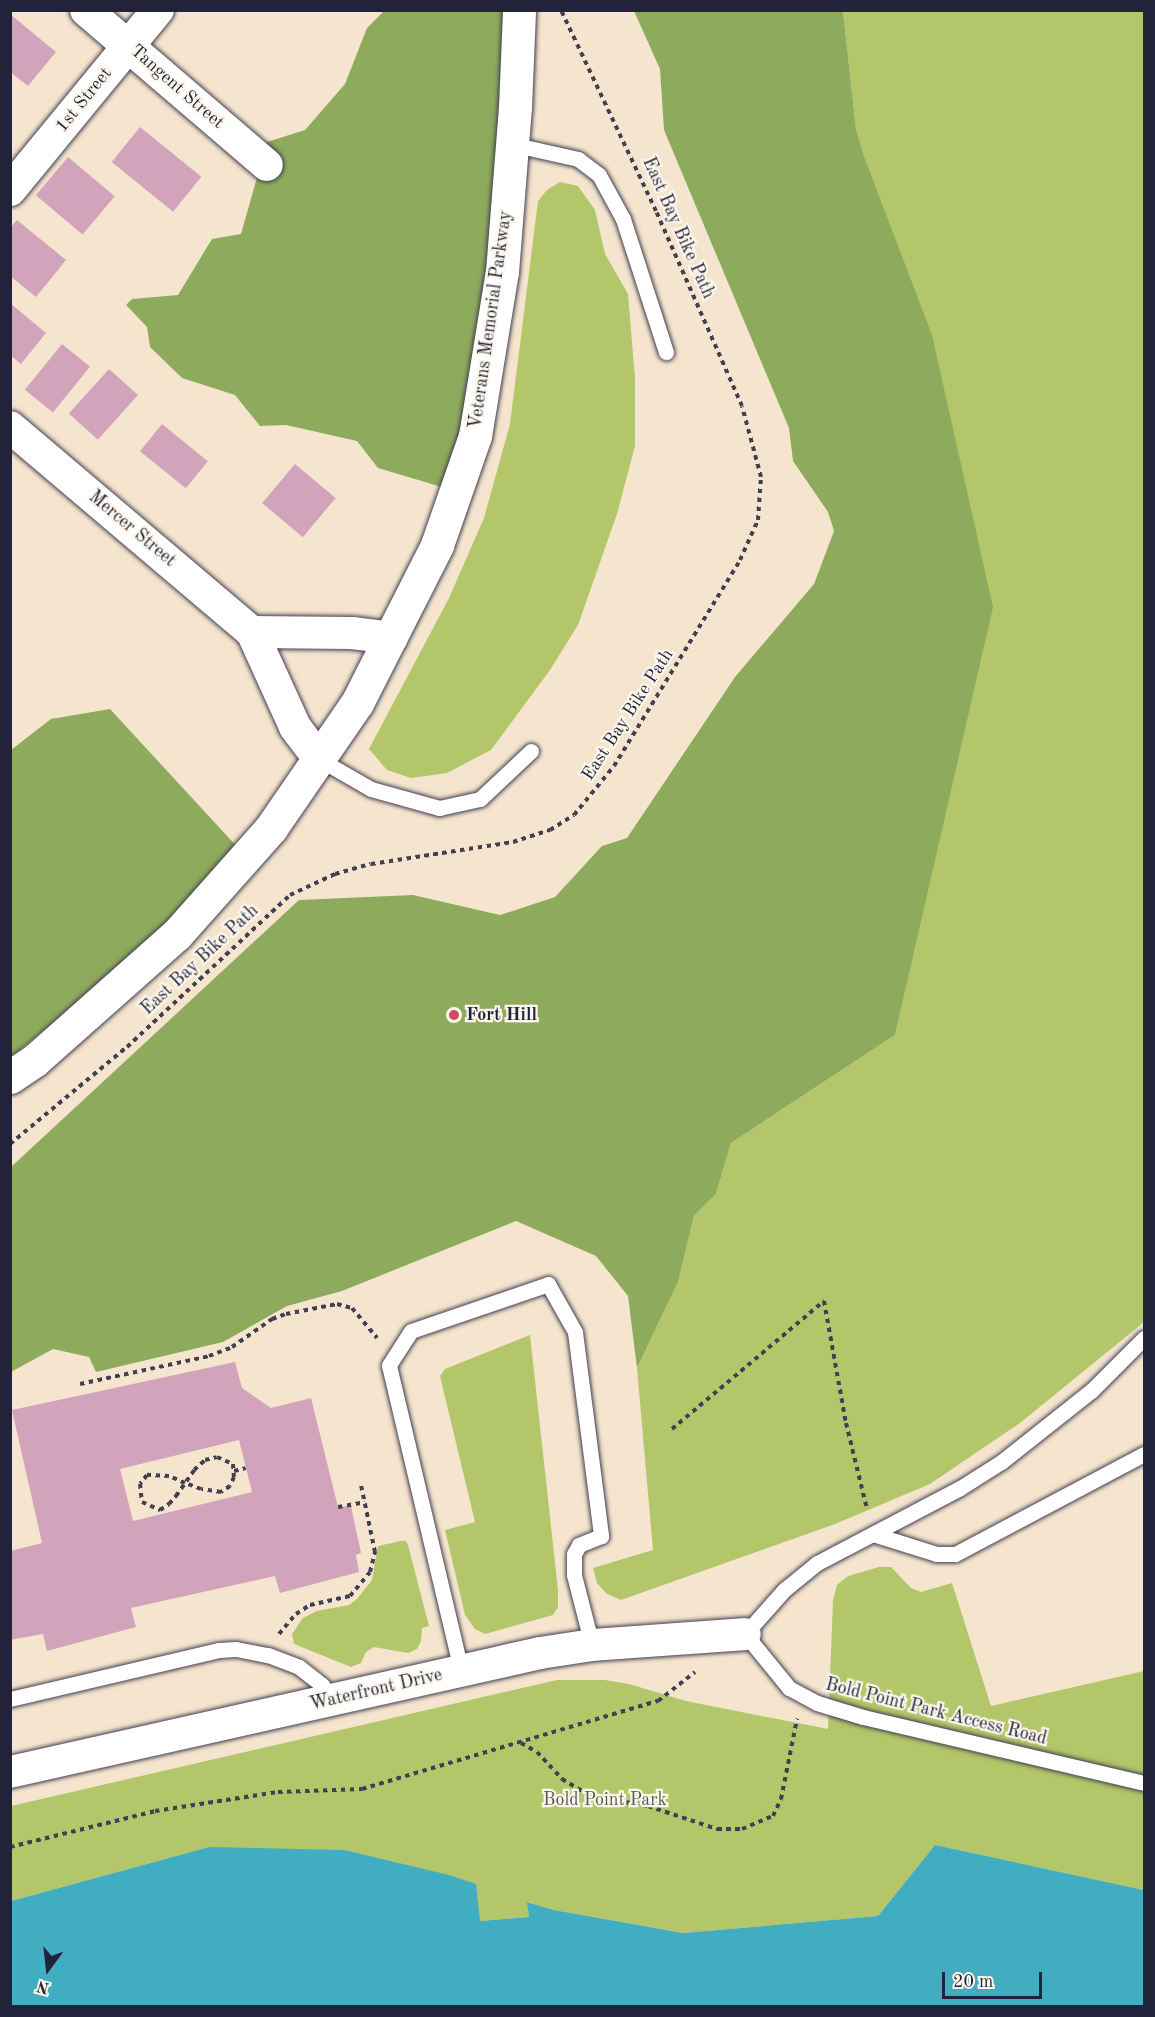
<!DOCTYPE html>
<style>
body{margin:0}
#map{position:relative;width:1155px;height:2017px;overflow:hidden;background:#f6e5ce;font-family:"Old Standard TT",serif}
div>[style]{position:absolute}
.green>*{inset:0;background:#b3c669}
.forest>*{inset:0;background:#8eab5d}
.water>*{inset:0;background:#41adc0}
.building>*{inset:0;background:#d2a4bc;transform-origin:0 0}
.path>*{height:4px;margin-top:-2px;transform-origin:0;background:repeating-linear-gradient(90deg,#423f51 0 4.5px,transparent 0 9px)}
.roads{filter:drop-shadow(0 0 2px #423f51) drop-shadow(0 0 2px #423f51)}
.lane>*{height:15px;margin:-7.5px;padding:0 7.5px;transform-origin:7.5px;border-radius:7.5px;background:#fff}
.street>*{height:32px;margin:-16px;padding:0 16px;transform-origin:16px;border-radius:16px;background:#fff}
.secondary>*{height:33px;margin:-16.5px;padding:0 16.5px;transform-origin:16.5px;border-radius:16.5px;background:#fff}
.dots>*{width:16px;height:16px;translate:-50% -50%;box-sizing:border-box;border:3px solid #fbf7ec;border-radius:50%}
span{translate:-50% -50%;white-space:nowrap;text-align:center;line-height:1.15;-webkit-text-stroke:4.5px #fbf7ec;paint-order:stroke}
.street-label{font-size:18px;color:#22223b}
.poi-label{font-size:18px;color:#22223b;font-weight:700}
.left{translate:0 -50%;text-align:left}
.park-label{font-size:18px;color:#555b4b}
.frame{position:absolute;inset:0;border:12px solid #22223b;pointer-events:none}
.north{position:absolute;left:18px;top:1939px;width:60px;height:60px;-webkit-text-stroke:4px #fbf7ec;paint-order:stroke;rotate:195deg;font-size:16px;font-weight:700;line-height:24px;text-align:center;color:#22223b}
.north::after{content:'';display:block;margin:auto;width:21px;height:27px;background:#22223b;clip-path:polygon(50% 0,100% 100%,50% 72%,0 100%)}
.scale{position:absolute;left:942px;top:1972px;width:100px;height:27px;box-sizing:border-box;border:3px solid #22223b;border-top:0;padding-left:8px;font-size:18px;line-height:21px;white-space:nowrap;color:#22223b;-webkit-text-stroke:4px #fbf7ec;paint-order:stroke}
</style>
<div id="map">
<div class="green">
<div style="clip-path:polygon(843px 11px,1144px 11px,1144px 1322px,1020px 1423px,930px 1484px,835px 1524px,621px 1600px,607px 1594px,597px 1583px,593px 1568px,653px 1550px,637px 1368px,678px 1282px,694px 1216px,716px 1194px,731px 1143px,895px 1035px,940px 832px,865px 159px,856px 129px)"></div>
<div style="clip-path:polygon(560px 182px,578px 186px,595px 210px,605px 254px,628px 294px,635px 378px,635px 446px,617px 514px,578px 625px,550px 670px,491px 750px,447px 773px,411px 778px,387px 770px,369px 749px,449px 598px,484px 518px,510px 424px,538px 201px,547px 190px)"></div>
<div style="clip-path:polygon(530px 1335px,558px 1590px,558px 1607px,553px 1615px,485px 1634px,475px 1629px,465px 1615px,445px 1530px,475px 1522px,440px 1376px,445px 1369px)"></div>
<div style="clip-path:polygon(401px 1541px,406px 1541px,408px 1545px,429px 1626px,422px 1628px,421px 1641px,417px 1649px,408px 1653px,374px 1647px,366px 1652px,361px 1663px,351px 1667px,294px 1644px,292px 1634px,303px 1618px,317px 1611px,349px 1605px,357px 1599px,372px 1580px,378px 1546px)"></div>
<div style="clip-path:polygon(879px 1567px,891px 1567px,911px 1588px,921px 1592px,952px 1583px,991px 1706px,1144px 1671px,1144px 1890px,935px 1845px,878px 1916px,683px 1933px,554px 1910px,528px 1902px,529px 1917px,480px 1921px,209px 1847px,11px 1901px,11px 1806px,557px 1680px,605px 1680px,629px 1684px,686px 1701px,828px 1729px,833px 1601px,837px 1585px,848px 1576px)"></div>
</div>
<div class="forest">
<div style="clip-path:polygon(384px 11px,515px 11px,496px 258px,450px 480px,445px 488px,378px 468px,357px 441px,286px 425px,260px 426px,235px 395px,182px 378px,150px 347px,147px 327px,126px 305px,132px 299px,178px 295px,212px 239px,241px 234px,267px 142px,305px 130px,345px 84px,367px 28px)"></div>
<div style="clip-path:polygon(634px 11px,843px 11px,856px 129px,865px 159px,932px 335px,993px 607px,895px 1035px,731px 1143px,716px 1194px,694px 1216px,678px 1282px,637px 1368px,628px 1296px,596px 1256px,516px 1221px,342px 1291px,287px 1306px,223px 1342px,96px 1372px,89px 1357px,53px 1349px,11px 1372px,11px 1167px,299px 900px,413px 895px,500px 915px,555px 897px,602px 846px,627px 838px,735px 677px,814px 584px,834px 531px,828px 512px,793px 461px,789px 428px,664px 130px,660px 69px)"></div>
<div style="clip-path:polygon(110px 709px,240px 850px,196px 907px,11px 1057px,11px 750px,51px 719px)"></div>
</div>
<div class="water">
<div style="clip-path:polygon(935px 1845px,1144px 1890px,1144px 2006px,11px 2006px,11px 1901px,209px 1847px,344px 1850px,449px 1875px,476px 1884px,480px 1921px,529px 1917px,527px 1902px,554px 1910px,683px 1933px,878px 1916px)"></div>
</div>
<div class="building">
<div style="clip-path:polygon(10px 14px,56px 52px,28px 86px,10px 72px)"></div>
<div style="left:140px;top:127px;width:79px;height:45px;rotate:39deg"></div>
<div style="left:68px;top:157px;width:61px;height:50px;rotate:40deg"></div>
<div style="clip-path:polygon(17px 220px,66px 260px,36px 297px,10px 276px,10px 228px)"></div>
<div style="clip-path:polygon(10px 303px,46px 333px,21px 364px,10px 355px)"></div>
<div style="left:62px;top:344px;width:36px;height:59px;rotate:39deg"></div>
<div style="left:109px;top:369px;width:39px;height:60px;rotate:42deg"></div>
<div style="left:162px;top:424px;width:59px;height:35px;rotate:39deg"></div>
<div style="left:295px;top:464px;width:53px;height:51px;rotate:40deg"></div>
<div style="clip-path:polygon(evenodd,235px 1362px,242px 1388px,271px 1408px,311px 1398px,338px 1507px,351px 1506px,361px 1553px,356px 1555px,359px 1572px,280px 1593px,275px 1576px,131px 1608px,136px 1627px,47px 1651px,43px 1634px,10px 1640px,10px 1551px,42px 1543px,12px 1410px,235px 1362px,239px 1440px,252px 1492px,133px 1521px,120px 1469px,239px 1440px)"></div>
</div>
<div class="path">
<div style="left:10px;top:1144px;width:152px;rotate:-39.7deg"></div>
<div style="left:127px;top:1047px;width:223px;rotate:-43deg"></div>
<div style="left:290px;top:895px;width:50px;rotate:-25deg"></div>
<div style="left:335px;top:874px;width:37px;rotate:-16deg"></div>
<div style="left:371px;top:864px;width:144px;rotate:-8.8deg"></div>
<div style="left:513px;top:842px;width:39px;rotate:-18deg"></div>
<div style="left:550px;top:830px;width:28px;rotate:-32deg"></div>
<div style="left:574px;top:815px;width:63px;rotate:-50.8deg"></div>
<div style="left:614px;top:766px;width:241px;rotate:-58.5deg"></div>
<div style="left:740px;top:560px;width:44px;rotate:-65.8deg"></div>
<div style="left:758px;top:520px;width:43px;rotate:-86deg"></div>
<div style="left:761px;top:477px;width:73px;rotate:-105deg"></div>
<div style="left:742px;top:406px;width:213px;rotate:-113.8deg"></div>
<div style="left:656px;top:211px;width:222px;rotate:-115.3deg"></div>
<div style="left:80px;top:1384px;width:132px;rotate:-12.2deg"></div>
<div style="left:209px;top:1356px;width:25px;rotate:-21deg"></div>
<div style="left:232px;top:1347px;width:49px;rotate:-35deg"></div>
<div style="left:272px;top:1319px;width:15px;rotate:-20deg"></div>
<div style="left:286px;top:1314px;width:52px;rotate:-11.1deg"></div>
<div style="left:337px;top:1304px;width:16px;rotate:15deg"></div>
<div style="left:352px;top:1308px;width:39px;rotate:50deg"></div>
<div style="left:672px;top:1429px;width:199px;rotate:-40.1deg"></div>
<div style="left:824px;top:1301px;width:124px;rotate:79.8deg"></div>
<div style="left:846px;top:1423px;width:89px;rotate:76.3deg"></div>
<div style="left:234px;top:1471px;width:12px;rotate:-14deg"></div>
<div style="left:185px;top:1483px;width:17px;rotate:-156deg"></div>
<div style="left:169px;top:1476px;width:22px;rotate:-177deg"></div>
<div style="left:147px;top:1475px;width:11px;rotate:128deg"></div>
<div style="left:140px;top:1484px;width:18px;rotate:84deg"></div>
<div style="left:142px;top:1502px;width:20px;rotate:24deg"></div>
<div style="left:160px;top:1510px;width:11px;rotate:-34deg"></div>
<div style="left:169px;top:1504px;width:11px;rotate:-49deg"></div>
<div style="left:176px;top:1496px;width:32px;rotate:-55deg"></div>
<div style="left:194px;top:1470px;width:15px;rotate:-42deg"></div>
<div style="left:205px;top:1460px;width:12px;rotate:-14deg"></div>
<div style="left:217px;top:1457px;width:17px;rotate:24deg"></div>
<div style="left:233px;top:1464px;width:13px;rotate:86deg"></div>
<div style="left:234px;top:1477px;width:10px;rotate:114deg"></div>
<div style="left:230px;top:1486px;width:11px;rotate:146deg"></div>
<div style="left:221px;top:1492px;width:20px;rotate:-171deg"></div>
<div style="left:201px;top:1489px;width:17px;rotate:-159deg"></div>
<div style="left:338px;top:1507px;width:27px;rotate:-10deg"></div>
<div style="left:279px;top:1634px;width:26px;rotate:-50deg"></div>
<div style="left:296px;top:1614px;width:17px;rotate:-33deg"></div>
<div style="left:310px;top:1605px;width:41px;rotate:-12.7deg"></div>
<div style="left:350px;top:1596px;width:31px;rotate:-50deg"></div>
<div style="left:370px;top:1572px;width:21px;rotate:-76deg"></div>
<div style="left:375px;top:1552px;width:68px;rotate:-101.8deg"></div>
<div style="left:521px;top:1743px;width:18px;rotate:29deg"></div>
<div style="left:537px;top:1752px;width:37px;rotate:47deg"></div>
<div style="left:562px;top:1779px;width:33px;rotate:31deg"></div>
<div style="left:590px;top:1796px;width:59px;rotate:9.8deg"></div>
<div style="left:648px;top:1806px;width:73px;rotate:18.4deg"></div>
<div style="left:717px;top:1829px;width:25px"></div>
<div style="left:742px;top:1829px;width:34px;rotate:-23deg"></div>
<div style="left:773px;top:1816px;width:19px;rotate:-65deg"></div>
<div style="left:781px;top:1799px;width:82px;rotate:-78.7deg"></div>
<div style="left:10px;top:1847px;width:149px;rotate:-13.9deg"></div>
<div style="left:155px;top:1811px;width:124px;rotate:-8.8deg"></div>
<div style="left:278px;top:1792px;width:84px;rotate:-2deg"></div>
<div style="left:362px;top:1789px;width:309px;rotate:-16.6deg"></div>
<div style="left:658px;top:1701px;width:47px;rotate:-38.1deg"></div>
</div>
<div class="roads">
<div class="lane">
<div style="left:511px;top:144px;width:69px;rotate:12.6deg"></div>
<div style="left:578px;top:159px;width:26px;rotate:37deg"></div>
<div style="left:599px;top:175px;width:50px;rotate:61.4deg"></div>
<div style="left:623px;top:219px;width:140px;rotate:72.1deg"></div>
<div style="left:319px;top:759px;width:60px;rotate:30deg"></div>
<div style="left:371px;top:789px;width:71px;rotate:15.6deg"></div>
<div style="left:439px;top:808px;width:42px;rotate:-12.4deg"></div>
<div style="left:480px;top:799px;width:70px;rotate:-43.3deg"></div>
<div style="left:1144px;top:1338px;width:74px;rotate:135deg"></div>
<div style="left:1092px;top:1390px;width:116px;rotate:141.6deg"></div>
<div style="left:1001px;top:1462px;width:49px;rotate:147.6deg"></div>
<div style="left:960px;top:1488px;width:161px;rotate:152.3deg"></div>
<div style="left:817px;top:1563px;width:43px;rotate:140.7deg"></div>
<div style="left:784px;top:1590px;width:59px;rotate:131.6deg"></div>
<div style="left:745px;top:1634px;width:70px;rotate:50.8deg"></div>
<div style="left:789px;top:1688px;width:32px;rotate:28deg"></div>
<div style="left:817px;top:1703px;width:48px;rotate:16.9deg"></div>
<div style="left:863px;top:1717px;width:289px;rotate:13.2deg"></div>
<div style="left:873px;top:1534px;width:67px;rotate:17.4deg"></div>
<div style="left:937px;top:1554px;width:18px"></div>
<div style="left:955px;top:1554px;width:214px;rotate:-27.9deg"></div>
<div style="left:461px;top:1670px;width:313px;rotate:-103.3deg"></div>
<div style="left:389px;top:1365px;width:40px;rotate:-57.1deg"></div>
<div style="left:411px;top:1331px;width:145px;rotate:-18.9deg"></div>
<div style="left:548px;top:1284px;width:55px;rotate:60.6deg"></div>
<div style="left:575px;top:1332px;width:206px;rotate:82.7deg"></div>
<div style="left:601px;top:1536px;width:24px;rotate:158deg"></div>
<div style="left:579px;top:1545px;width:10px;rotate:119deg"></div>
<div style="left:574px;top:1554px;width:21px;rotate:90deg"></div>
<div style="left:574px;top:1575px;width:72px;rotate:75.6deg"></div>
<div style="left:10px;top:1699px;width:215px;rotate:-13.2deg"></div>
<div style="left:219px;top:1650px;width:17px;rotate:-3deg"></div>
<div style="left:236px;top:1649px;width:33px;rotate:11deg"></div>
<div style="left:268px;top:1655px;width:33px;rotate:21deg"></div>
<div style="left:299px;top:1667px;width:29px;rotate:38deg"></div>
<div style="left:322px;top:1685px;width:19px;rotate:55deg"></div>
</div>
<div class="street">
<div style="left:86px;top:10px;width:238px;rotate:40.6deg"></div>
<div style="left:10px;top:190px;width:233px;rotate:-50.6deg"></div>
<div style="left:10px;top:427px;width:317px;rotate:40.3deg"></div>
<div style="left:252px;top:632px;width:104px;rotate:65.6deg"></div>
<div style="left:295px;top:727px;width:40px;rotate:53deg"></div>
<div style="left:252px;top:632px;width:100px;rotate:0.6deg"></div>
<div style="left:352px;top:633px;width:40px;rotate:7.1deg"></div>
<div style="left:10px;top:1772px;width:543px;rotate:-12.65deg"></div>
<div style="left:540px;top:1653px;width:53px;rotate:-8.7deg"></div>
<div style="left:592px;top:1645px;width:153px;rotate:-4.1deg"></div>
</div>
<div class="secondary">
<div style="left:10px;top:1077px;width:29px;rotate:-34deg"></div>
<div style="left:34px;top:1061px;width:191px;rotate:-41.6deg"></div>
<div style="left:177px;top:934px;width:142px;rotate:-48.4deg"></div>
<div style="left:271px;top:828px;width:152px;rotate:-55.5deg"></div>
<div style="left:357px;top:703px;width:177px;rotate:-63.1deg"></div>
<div style="left:437px;top:545px;width:115px;rotate:-70.8deg"></div>
<div style="left:475px;top:436px;width:166px;rotate:-80.7deg"></div>
<div style="left:502px;top:272px;width:166px;rotate:-85.5deg"></div>
<div style="left:515px;top:107px;width:97px;rotate:-87.6deg"></div>
</div>
</div>
<div class="dots">
<div style="left:454px;top:1015px;background:#d1495b"></div>
</div>
<div class="street-label">
<span style="left:177px;top:87px;rotate:41deg">Tangent Street</span>
<span style="left:84px;top:100px;rotate:-51deg">1st Street</span>
<span style="left:678px;top:228px;rotate:66deg">East Bay Bike Path</span>
<span style="left:491px;top:320px;rotate:-82deg">Veterans Memorial Parkway</span>
<span style="left:132px;top:529px;rotate:40deg">Mercer Street</span>
<span style="left:628px;top:715px;rotate:-57deg">East Bay Bike Path</span>
<span style="left:200px;top:960px;rotate:-43deg">East Bay Bike Path</span>
<span style="left:376px;top:1690px;rotate:-13deg">Waterfront Drive</span>
<span style="left:936px;top:1712px;rotate:14deg">Bold Point Park Access Road</span>
</div>
<div class="poi-label">
<span class="left" style="left:466px;top:1015px">Fort Hill</span>
</div>
<div class="park-label">
<span style="left:605px;top:1800px">Bold Point Park</span>
</div>
<div class="frame"></div>
<div class="north">N</div>
<div class="scale">20 m</div>
</div>
